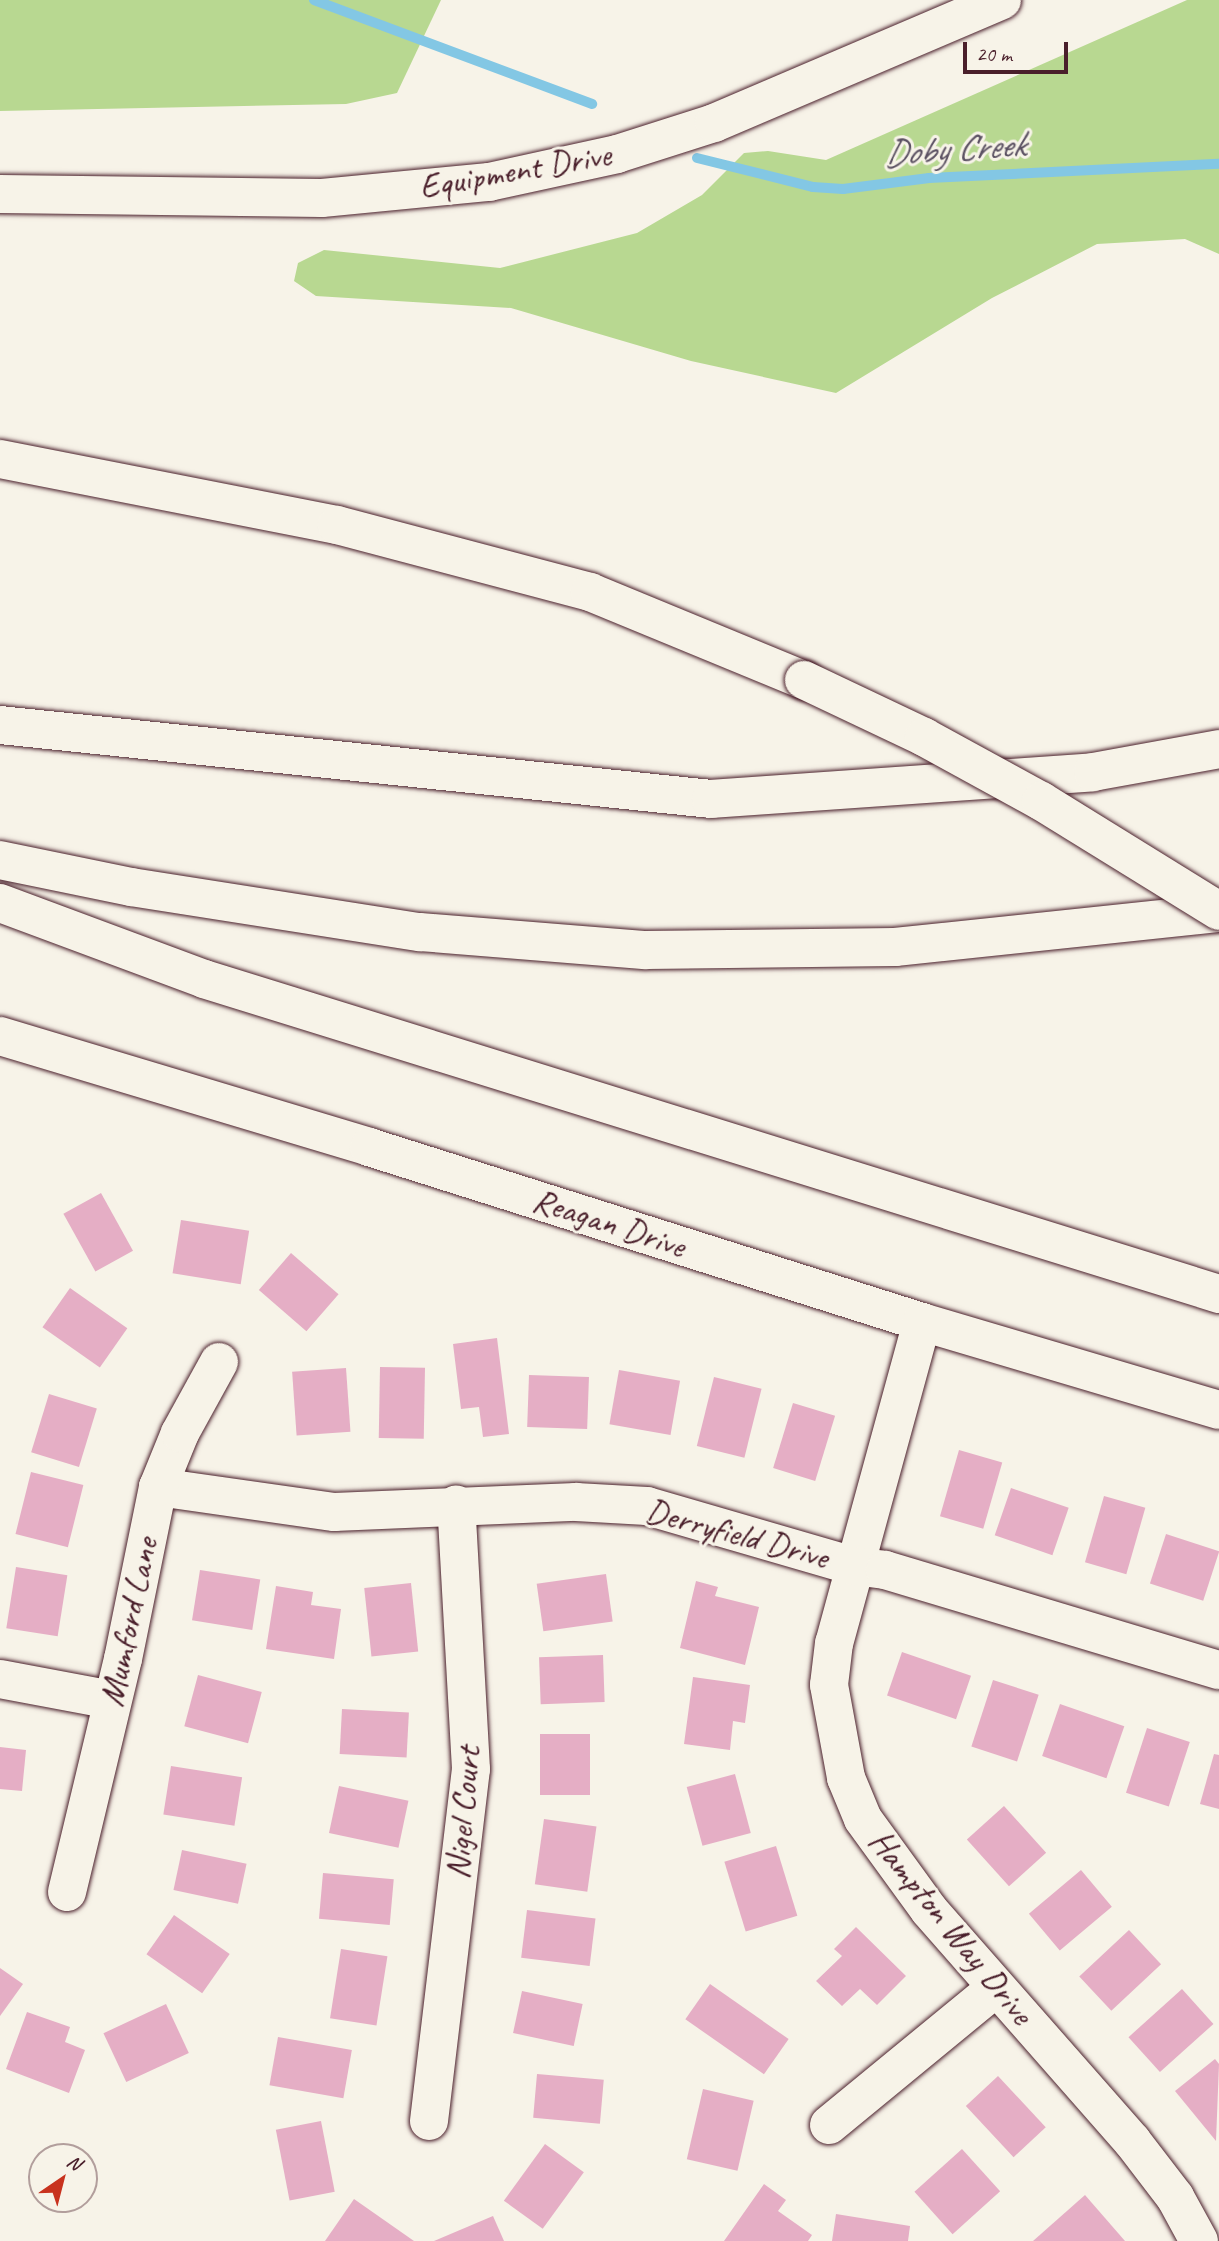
<!DOCTYPE html>
<style>
body{margin:0}
#map{position:relative;width:1219px;height:2241px;overflow:hidden;background:#f7f3e8;font-family:Caveat,sans-serif}
div>[style]{position:absolute}
.green>*{inset:0;background:#b8d891}
.stream>*{height:10px;margin:-5px;padding:0 5px;transform-origin:5px;border-radius:5px;background:#83c7e4}
.building>*{inset:0;background:#e5aec5;transform-origin:0 0}
.roads{filter:drop-shadow(0 0 2px #4a1f2b) drop-shadow(0 0 2px #4a1f2b)}
.minor>*{height:38px;margin:-19px;padding:0 19px;transform-origin:19px;border-radius:19px;background:#f7f3e8}
.highway>*{height:38px;margin:-19px;padding:0 19px;transform-origin:19px;border-radius:19px;background:#f7f3e8}
.bridges{filter:drop-shadow(0 0 2px #4a1f2b) drop-shadow(0 0 2px #4a1f2b)}
.highway-bridge>*{height:38px;margin:-19px;padding:0 19px;transform-origin:19px;border-radius:19px;background:#f7f3e8}
span{translate:-50% -50%;white-space:nowrap;text-align:center;line-height:1.15;-webkit-text-stroke:6px #f7f3e8;paint-order:stroke}
.street-label{font-size:35px;color:#4a1f2b}
.water-label{font-size:37px;color:#5b5162;font-style:italic}
.north{position:absolute;left:28px;top:2143px;width:70px;height:70px;box-sizing:border-box;background:#f7f3e8;border:2px solid #b29e9c;border-radius:50%;rotate:35deg;font-size:19px;font-weight:700;line-height:28px;text-align:center;color:#4a1f2b}
.north::after{content:'';display:block;margin:auto;width:24px;height:32px;background:#c8321e;clip-path:polygon(50% 0,100% 100%,50% 72%,0 100%)}
.scale{position:absolute;left:963px;top:42px;width:105px;height:32px;box-sizing:border-box;border:4px solid #4a1f2b;border-top:0;padding-left:9px;font-size:21px;line-height:24px;white-space:nowrap;color:#4a1f2b;-webkit-text-stroke:5px #f7f3e8;paint-order:stroke}
</style>
<div id="map">
<div class="green">
<div style="clip-path:polygon(0 0,441px 0,397px 93px,346px 104px,0 111px)"></div>
<div style="clip-path:polygon(1187px 0,1219px 0,1219px 254px,1185px 239px,1097px 244px,992px 298px,836px 393px,691px 361px,511px 308px,316px 296px,294px 281px,298px 263px,324px 250px,500px 268px,637px 233px,702px 195px,744px 153px,768px 151px,826px 160px)"></div>
</div>
<div class="stream">
<div style="left:314px;top:0;width:297px;rotate:20.5deg"></div>
<div style="left:697px;top:158px;width:120px;rotate:14deg"></div>
<div style="left:813px;top:187px;width:30px;rotate:4deg"></div>
<div style="left:843px;top:189px;width:87px;rotate:-7.3deg"></div>
<div style="left:929px;top:178px;width:290px;rotate:-2.8deg"></div>
</div>
<div class="building">
<div style="left:101px;top:1193px;width:66px;height:43px;rotate:61deg"></div>
<div style="left:181px;top:1220px;width:69px;height:54px;rotate:9deg"></div>
<div style="left:291px;top:1253px;width:63px;height:49px;rotate:41deg"></div>
<div style="left:70px;top:1288px;width:70px;height:48px;rotate:35deg"></div>
<div style="clip-path:polygon(497px 1338px,509px 1434px,483px 1437px,479px 1407px,461px 1409px,453px 1344px)"></div>
<div style="left:380px;top:1367px;width:45px;height:71px;rotate:1deg"></div>
<div style="left:346px;top:1368px;width:64px;height:54px;rotate:86deg"></div>
<div style="left:619px;top:1370px;width:62px;height:55px;rotate:10deg"></div>
<div style="left:529px;top:1375px;width:60px;height:52px;rotate:2deg"></div>
<div style="left:714px;top:1377px;width:49px;height:71px;rotate:14deg"></div>
<div style="left:49px;top:1394px;width:50px;height:61px;rotate:17deg"></div>
<div style="left:793px;top:1403px;width:44px;height:68px;rotate:17deg"></div>
<div style="left:959px;top:1450px;width:45px;height:69px;rotate:16deg"></div>
<div style="left:31px;top:1472px;width:54px;height:64px;rotate:14deg"></div>
<div style="left:1011px;top:1488px;width:61px;height:50px;rotate:19deg"></div>
<div style="left:1104px;top:1496px;width:43px;height:69px;rotate:16deg"></div>
<div style="left:1166px;top:1534px;width:56px;height:52px;rotate:18deg"></div>
<div style="left:16px;top:1567px;width:52px;height:62px;rotate:9deg"></div>
<div style="left:200px;top:1570px;width:61px;height:51px;rotate:9deg"></div>
<div style="left:606px;top:1574px;width:48px;height:70px;rotate:82deg"></div>
<div style="clip-path:polygon(696px 1581px,718px 1587px,715px 1596px,759px 1607px,745px 1665px,680px 1648px)"></div>
<div style="left:411px;top:1583px;width:69px;height:47px;rotate:84deg"></div>
<div style="clip-path:polygon(276px 1586px,313px 1592px,311px 1605px,341px 1609px,334px 1659px,266px 1649px)"></div>
<div style="left:902px;top:1652px;width:73px;height:46px;rotate:19deg"></div>
<div style="left:603px;top:1655px;width:47px;height:64px;rotate:88deg"></div>
<div style="left:198px;top:1675px;width:66px;height:53px;rotate:15deg"></div>
<div style="clip-path:polygon(693px 1677px,750px 1685px,745px 1723px,733px 1721px,730px 1750px,684px 1744px)"></div>
<div style="left:993px;top:1680px;width:48px;height:70px;rotate:18deg"></div>
<div style="left:1060px;top:1704px;width:68px;height:55px;rotate:19deg"></div>
<div style="left:342px;top:1709px;width:67px;height:45px;rotate:3deg"></div>
<div style="left:1147px;top:1728px;width:45px;height:68px;rotate:18deg"></div>
<div style="left:540px;top:1734px;width:50px;height:61px"></div>
<div style="clip-path:polygon(0 1747px,26px 1750px,22px 1791px,0 1789px)"></div>
<div style="clip-path:polygon(1214px 1754px,1219px 1755px,1219px 1809px,1200px 1804px)"></div>
<div style="left:171px;top:1766px;width:72px;height:49px;rotate:9deg"></div>
<div style="left:735px;top:1774px;width:61px;height:50px;rotate:75deg"></div>
<div style="left:339px;top:1786px;width:71px;height:48px;rotate:12deg"></div>
<div style="left:1004px;top:1806px;width:63px;height:50px;rotate:48deg"></div>
<div style="left:544px;top:1819px;width:53px;height:66px;rotate:8deg"></div>
<div style="left:776px;top:1846px;width:73px;height:54px;rotate:73deg"></div>
<div style="left:182px;top:1850px;width:66px;height:41px;rotate:12deg"></div>
<div style="left:1081px;top:1870px;width:48px;height:68px;rotate:50deg"></div>
<div style="left:323px;top:1873px;width:71px;height:46px;rotate:5deg"></div>
<div style="left:527px;top:1910px;width:69px;height:48px;rotate:7deg"></div>
<div style="left:174px;top:1915px;width:68px;height:48px;rotate:35deg"></div>
<div style="clip-path:polygon(856px 1927px,906px 1976px,877px 2005px,860px 1989px,842px 2006px,816px 1981px,842px 1956px,834px 1949px)"></div>
<div style="left:1129px;top:1930px;width:47px;height:68px;rotate:47deg"></div>
<div style="left:341px;top:1949px;width:47px;height:70px;rotate:9deg"></div>
<div style="clip-path:polygon(0 1968px,23px 1984px,0 2016px)"></div>
<div style="left:710px;top:1984px;width:96px;height:43px;rotate:35deg"></div>
<div style="left:1182px;top:1989px;width:47px;height:72px;rotate:48deg"></div>
<div style="left:522px;top:1991px;width:62px;height:43px;rotate:12deg"></div>
<div style="left:166px;top:2004px;width:54px;height:69px;rotate:65deg"></div>
<div style="clip-path:polygon(27px 2012px,70px 2027px,65px 2042px,85px 2050px,69px 2093px,6px 2069px)"></div>
<div style="left:278px;top:2037px;width:75px;height:49px;rotate:10deg"></div>
<div style="clip-path:polygon(1215px 2059px,1219px 2064px,1216px 2141px,1175px 2091px)"></div>
<div style="left:537px;top:2074px;width:67px;height:44px;rotate:5deg"></div>
<div style="left:998px;top:2076px;width:70px;height:44px;rotate:47deg"></div>
<div style="left:703px;top:2089px;width:52px;height:72px;rotate:13deg"></div>
<div style="left:321px;top:2121px;width:72px;height:46px;rotate:79deg"></div>
<div style="left:545px;top:2144px;width:48px;height:70px;rotate:36deg"></div>
<div style="left:962px;top:2149px;width:57px;height:64px;rotate:48deg"></div>
<div style="clip-path:polygon(764px 2184px,786px 2200px,778px 2211px,812px 2235px,808px 2241px,724px 2241px)"></div>
<div style="clip-path:polygon(1085px 2195px,1125px 2241px,1033px 2241px)"></div>
<div style="clip-path:polygon(354px 2199px,414px 2241px,325px 2241px)"></div>
<div style="clip-path:polygon(836px 2214px,910px 2226px,908px 2241px,832px 2241px)"></div>
<div style="clip-path:polygon(493px 2216px,504px 2241px,434px 2241px)"></div>
</div>
<div class="roads">
<div class="minor">
<div style="left:0;top:194px;width:322px;rotate:0.7deg"></div>
<div style="left:322px;top:198px;width:168px;rotate:-5.5deg"></div>
<div style="left:489px;top:182px;width:131px;rotate:-12.3deg"></div>
<div style="left:617px;top:154px;width:102px;rotate:-17.7deg"></div>
<div style="left:714px;top:123px;width:313px;rotate:-23.1deg"></div>
<div style="left:0;top:1036px;width:385px;rotate:16.7deg"></div>
<div style="left:369px;top:1147px;width:580px;rotate:17.56deg"></div>
<div style="left:922px;top:1322px;width:310px;rotate:16.5deg"></div>
<div style="left:922px;top:1322px;width:333px;rotate:105.3deg"></div>
<div style="left:834px;top:1643px;width:42px;rotate:96.8deg"></div>
<div style="left:829px;top:1685px;width:95px;rotate:79.6deg"></div>
<div style="left:846px;top:1778px;width:44px;rotate:67.5deg"></div>
<div style="left:863px;top:1819px;width:112px;rotate:54deg"></div>
<div style="left:929px;top:1910px;width:308px;rotate:48.7deg"></div>
<div style="left:1132px;top:2141px;width:71px;rotate:52.5deg"></div>
<div style="left:1175px;top:2197px;width:50px;rotate:61.4deg"></div>
<div style="left:158px;top:1487px;width:178px;rotate:8.1deg"></div>
<div style="left:334px;top:1512px;width:242px;rotate:-2.4deg"></div>
<div style="left:576px;top:1502px;width:71px;rotate:3.2deg"></div>
<div style="left:647px;top:1506px;width:215px;rotate:16.2deg"></div>
<div style="left:853px;top:1566px;width:32px;rotate:7deg"></div>
<div style="left:885px;top:1570px;width:349px;rotate:16.7deg"></div>
<div style="left:0;top:1679px;width:114px;rotate:10.6deg"></div>
<div style="left:67px;top:1892px;width:240px;rotate:-76.5deg"></div>
<div style="left:123px;top:1659px;width:176px;rotate:-78.5deg"></div>
<div style="left:158px;top:1487px;width:58px;rotate:-67.8deg"></div>
<div style="left:180px;top:1433px;width:81px;rotate:-61.2deg"></div>
<div style="left:429px;top:2121px;width:354px;rotate:-83.2deg"></div>
<div style="left:471px;top:1769px;width:265px;rotate:-93.2deg"></div>
<div style="left:829px;top:2125px;width:216px;rotate:-39.4deg"></div>
</div>
<div class="highway">
<div style="left:0;top:459px;width:343px;rotate:11.1deg"></div>
<div style="left:337px;top:525px;width:262px;rotate:14.8deg"></div>
<div style="left:590px;top:592px;width:231px;rotate:22.4deg"></div>
<div style="left:0;top:725px;width:715px;rotate:5.94deg"></div>
<div style="left:711px;top:799px;width:383px;rotate:-4deg"></div>
<div style="left:1093px;top:772px;width:128px;rotate:-10.3deg"></div>
<div style="left:0;top:860px;width:134px;rotate:11.6deg"></div>
<div style="left:131px;top:887px;width:292px;rotate:8.9deg"></div>
<div style="left:420px;top:932px;width:227px;rotate:4.6deg"></div>
<div style="left:646px;top:950px;width:249px;rotate:-0.7deg"></div>
<div style="left:895px;top:947px;width:326px;rotate:-6deg"></div>
<div style="left:0;top:903px;width:218px;rotate:20.4deg"></div>
<div style="left:204px;top:979px;width:1063px;rotate:17.24deg"></div>
</div>
</div>
<div class="bridges">
<div class="highway-bridge">
<div style="left:804px;top:680px;width:133px;rotate:25.4deg"></div>
<div style="left:924px;top:737px;width:133px;rotate:28.7deg"></div>
<div style="left:1041px;top:801px;width:209px;rotate:31.7deg"></div>
</div>
</div>
<div class="street-label">
<span style="left:515px;top:171px;rotate:-10deg">Equipment Drive</span>
<span style="left:609px;top:1223px;rotate:18deg">Reagan Drive</span>
<span style="left:737px;top:1534px;rotate:15deg">Derryfield Drive</span>
<span style="left:129px;top:1622px;rotate:-78deg">Mumford Lane</span>
<span style="left:463px;top:1813px;rotate:-85deg">Nigel Court</span>
<span style="left:951px;top:1927px;rotate:51deg">Hampton Way Drive</span>
</div>
<div class="water-label">
<span style="left:954px;top:149px;rotate:-4deg">Doby Creek</span>
</div>
<div class="north">N</div>
<div class="scale">20 m</div>
</div>
